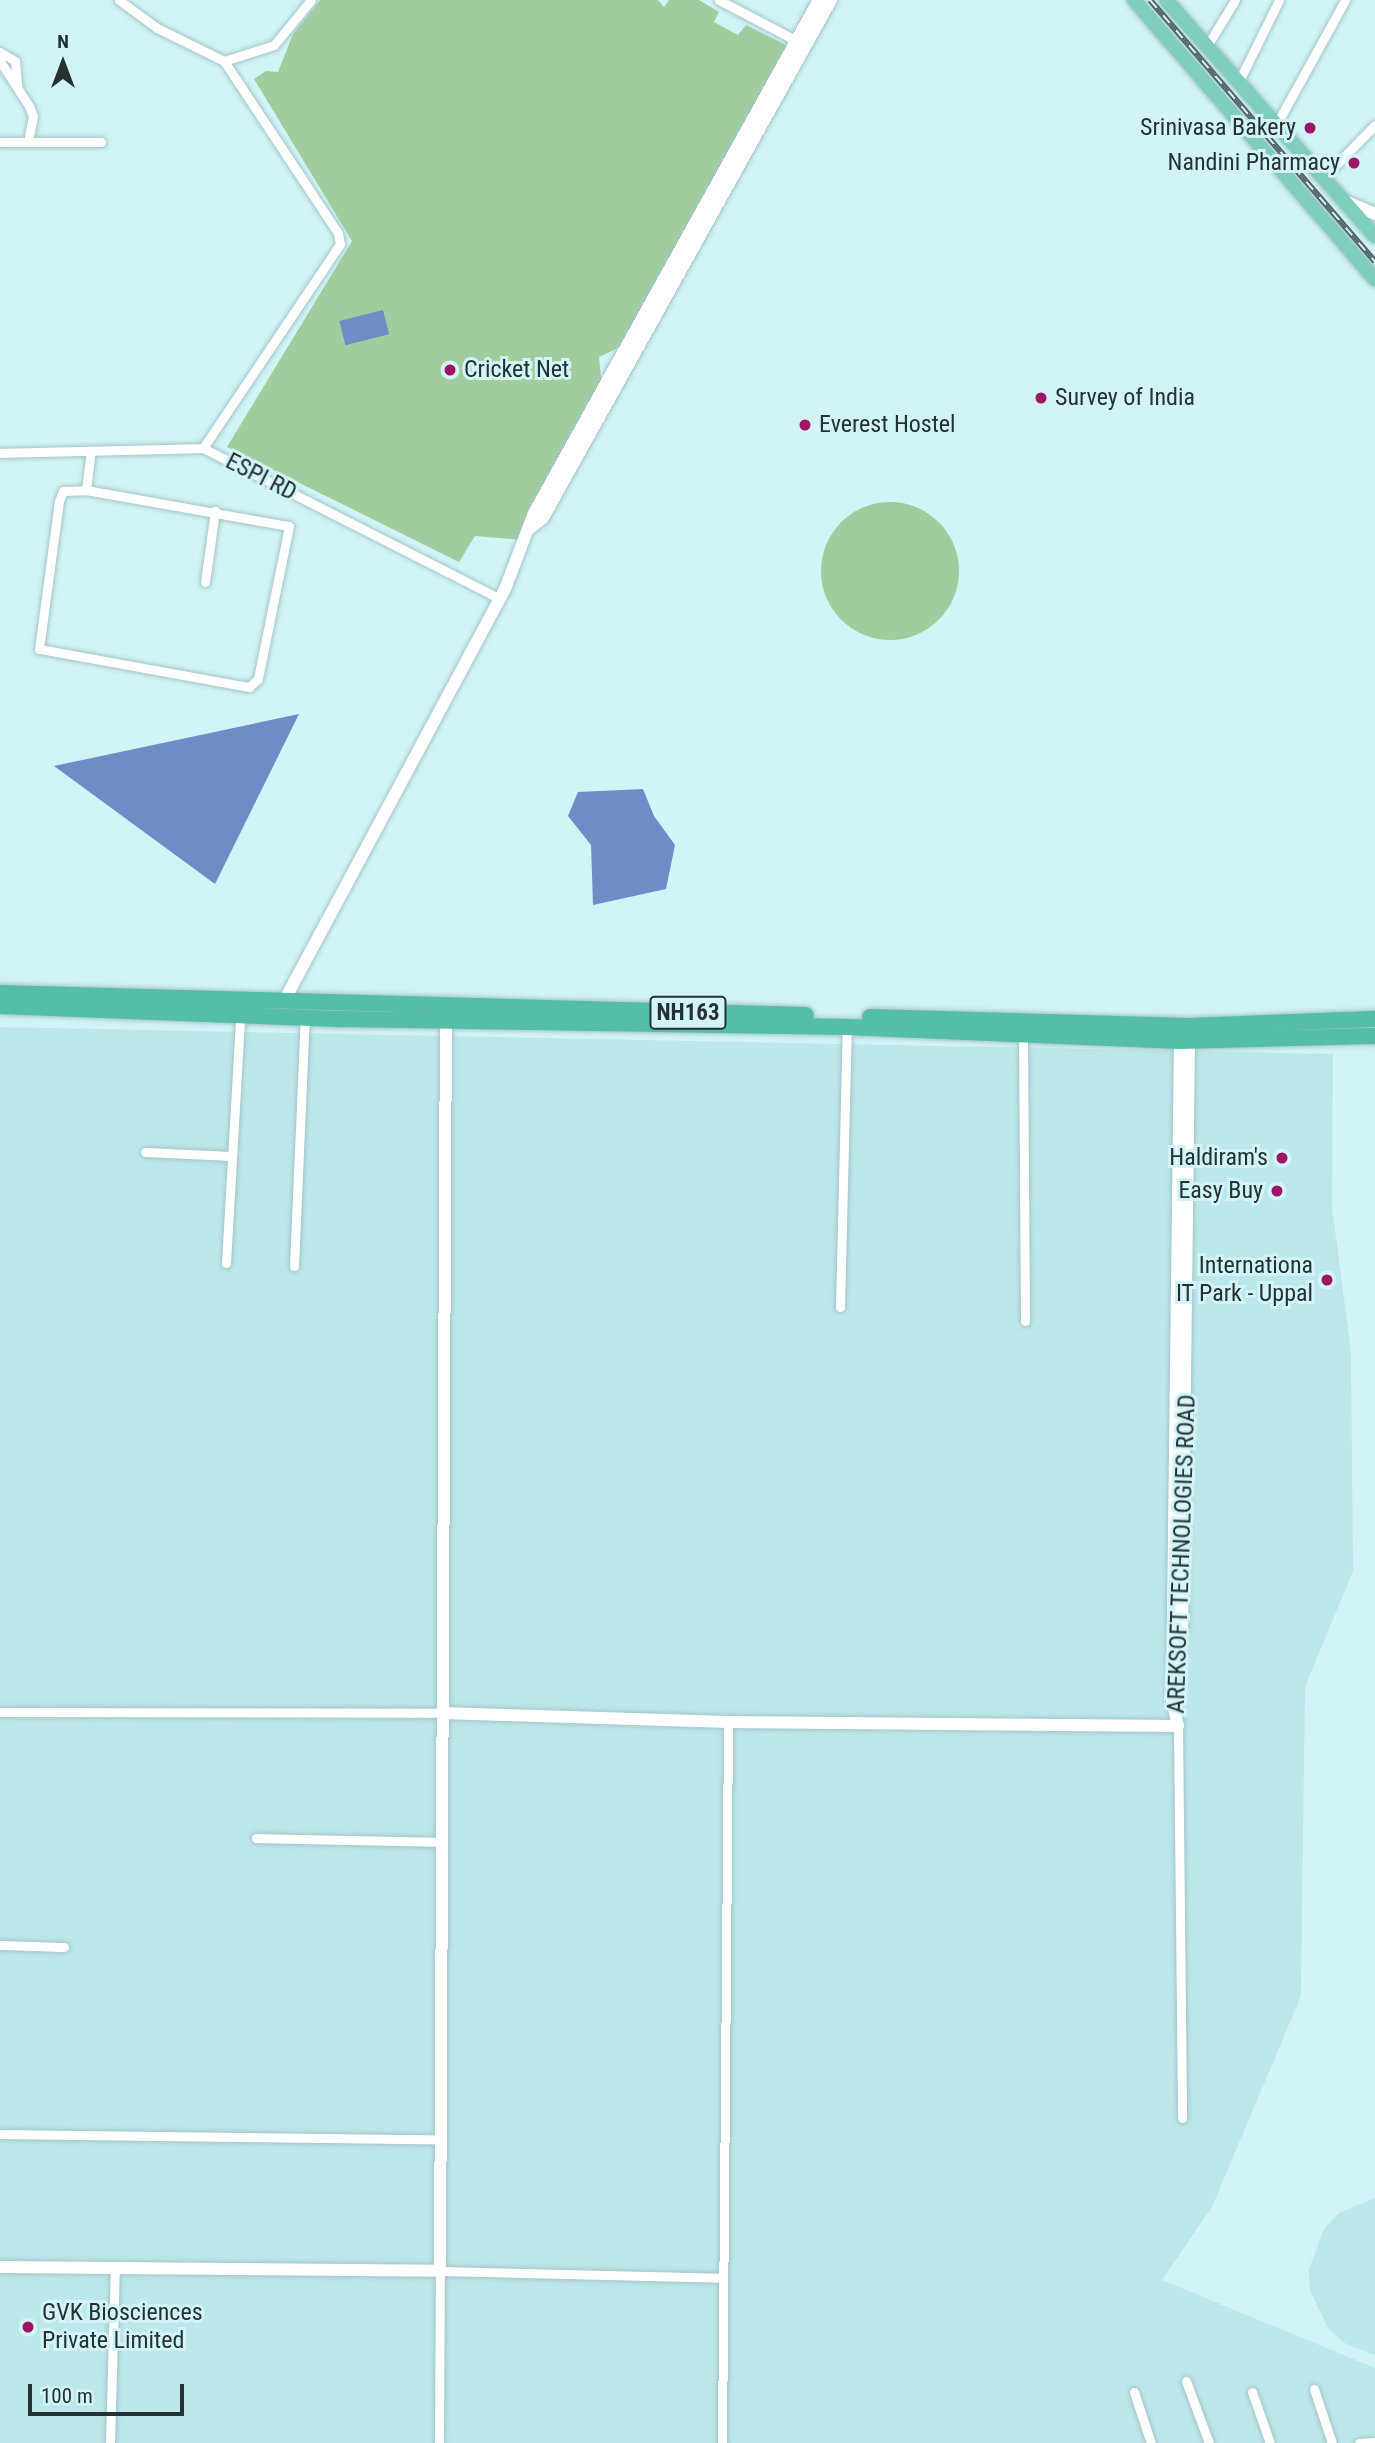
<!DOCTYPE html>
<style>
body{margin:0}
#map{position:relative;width:1375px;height:2443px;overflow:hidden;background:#d2f4f7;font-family:"Roboto Condensed",sans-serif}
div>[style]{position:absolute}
.built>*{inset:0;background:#bce7ea}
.green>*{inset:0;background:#a1cd9e}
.round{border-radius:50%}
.water>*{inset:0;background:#6e8dc7;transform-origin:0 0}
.roads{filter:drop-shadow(0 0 2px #a4c5c7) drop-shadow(0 0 2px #a4c5c7)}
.minor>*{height:9px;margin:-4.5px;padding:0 4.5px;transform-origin:4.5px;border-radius:4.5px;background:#fff}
.tertiary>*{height:12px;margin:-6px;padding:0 6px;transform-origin:6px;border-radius:6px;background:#fff}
.secondary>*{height:12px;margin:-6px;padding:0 6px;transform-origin:6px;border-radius:6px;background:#fff}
.primary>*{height:14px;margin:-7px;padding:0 7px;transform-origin:7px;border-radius:7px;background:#7fcebc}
.trunk>*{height:16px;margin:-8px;padding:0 8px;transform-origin:8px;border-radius:8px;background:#54bea6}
.rail>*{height:6px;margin-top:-3px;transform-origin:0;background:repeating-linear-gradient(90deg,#d2f4f7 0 10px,#526467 0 20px);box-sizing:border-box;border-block:2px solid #526467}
.dots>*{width:19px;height:19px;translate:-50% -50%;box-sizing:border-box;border:4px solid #d2f4f7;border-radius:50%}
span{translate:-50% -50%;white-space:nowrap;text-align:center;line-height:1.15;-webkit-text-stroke:6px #d2f4f7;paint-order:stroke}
.shield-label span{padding:2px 5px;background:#d2f4f7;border:2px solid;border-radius:5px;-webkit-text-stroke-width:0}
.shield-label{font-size:23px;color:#253234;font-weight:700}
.poi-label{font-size:24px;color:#253234}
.right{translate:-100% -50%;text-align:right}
.left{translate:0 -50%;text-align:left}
.street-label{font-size:24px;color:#253234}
.north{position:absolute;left:28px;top:28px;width:70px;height:70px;-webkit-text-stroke:5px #d2f4f7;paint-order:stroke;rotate:0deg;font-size:19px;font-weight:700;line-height:28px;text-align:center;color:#253234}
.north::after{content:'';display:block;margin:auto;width:24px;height:32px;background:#253234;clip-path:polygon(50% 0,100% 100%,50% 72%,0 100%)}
.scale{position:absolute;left:28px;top:2384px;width:156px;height:32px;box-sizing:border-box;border:4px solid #253234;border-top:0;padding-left:9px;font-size:21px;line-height:24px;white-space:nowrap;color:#253234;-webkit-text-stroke:5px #d2f4f7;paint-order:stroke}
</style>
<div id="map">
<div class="built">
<div style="clip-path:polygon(0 1027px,1333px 1054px,1332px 1207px,1351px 1351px,1353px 1571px,1305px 1687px,1301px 1996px,1212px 2207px,1162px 2280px,1375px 2368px,1375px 2443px,0 2443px)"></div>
<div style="clip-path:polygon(1375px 2198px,1375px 2355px,1346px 2344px,1329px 2330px,1310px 2291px,1309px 2269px,1324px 2229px,1339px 2213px)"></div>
</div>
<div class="green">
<div style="clip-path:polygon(320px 0,658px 0,664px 7px,669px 0,699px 0,719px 12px,714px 22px,738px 35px,746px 25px,790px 47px,620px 347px,599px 357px,602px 386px,521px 540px,475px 536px,459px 562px,227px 447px,352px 241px,254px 79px,266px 71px,278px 72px,293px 34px)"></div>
<div class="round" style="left:821px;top:502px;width:138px;height:138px"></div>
</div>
<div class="water">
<div style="left:383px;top:310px;width:25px;height:45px;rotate:76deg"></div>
<div style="clip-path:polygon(299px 714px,215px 884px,54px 766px)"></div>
<div style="clip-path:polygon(643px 789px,654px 816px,675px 845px,666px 889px,593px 905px,591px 845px,568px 816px,578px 792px)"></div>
</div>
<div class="roads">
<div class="minor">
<div style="left:119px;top:0;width:47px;rotate:36.4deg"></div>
<div style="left:157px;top:28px;width:75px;rotate:26.2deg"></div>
<div style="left:224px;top:61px;width:206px;rotate:56.5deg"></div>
<div style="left:338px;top:233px;width:11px;rotate:80deg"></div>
<div style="left:340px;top:244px;width:246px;rotate:123.9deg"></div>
<div style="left:719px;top:0;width:88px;rotate:27.7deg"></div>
<div style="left:1207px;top:46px;width:54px;rotate:-58.7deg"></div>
<div style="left:0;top:52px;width:17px;rotate:31deg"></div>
<div style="left:15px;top:61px;width:25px;rotate:85deg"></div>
<div style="left:0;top:61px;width:54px;rotate:57.2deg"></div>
<div style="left:29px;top:106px;width:11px;rotate:68deg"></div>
<div style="left:33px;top:116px;width:26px;rotate:101deg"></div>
<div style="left:224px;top:61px;width:52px;rotate:-17.7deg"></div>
<div style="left:274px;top:45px;width:58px;rotate:-50.6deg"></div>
<div style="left:1238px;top:83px;width:93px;rotate:-63.7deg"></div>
<div style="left:1275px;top:127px;width:145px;rotate:-61.1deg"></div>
<div style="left:0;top:142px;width:101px"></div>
<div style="left:1325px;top:176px;width:71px;rotate:-45.6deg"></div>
<div style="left:0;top:453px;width:203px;rotate:-1.4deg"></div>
<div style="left:203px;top:448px;width:332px;rotate:26.9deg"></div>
<div style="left:86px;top:490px;width:206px;rotate:10.1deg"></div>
<div style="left:289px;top:526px;width:156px;rotate:101.5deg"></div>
<div style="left:258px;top:679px;width:12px;rotate:138deg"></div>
<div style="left:249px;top:687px;width:213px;rotate:-169.7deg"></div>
<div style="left:39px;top:649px;width:149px;rotate:-82.3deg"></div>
<div style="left:59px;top:501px;width:11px;rotate:-68deg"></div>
<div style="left:63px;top:491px;width:23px;rotate:-2deg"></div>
<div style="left:86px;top:490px;width:39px;rotate:-83deg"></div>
<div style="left:205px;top:582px;width:72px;rotate:-82deg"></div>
<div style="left:1023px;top:1034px;width:287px;rotate:89.6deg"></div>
<div style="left:145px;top:1152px;width:87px;rotate:2.6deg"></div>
<div style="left:226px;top:1263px;width:246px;rotate:-86.7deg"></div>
<div style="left:294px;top:1266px;width:248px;rotate:-87.5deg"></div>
<div style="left:840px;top:1307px;width:280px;rotate:-88.6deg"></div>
<div style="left:0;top:1712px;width:442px;rotate:0.1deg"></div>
<div style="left:1178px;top:1726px;width:392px;rotate:89.4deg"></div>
<div style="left:256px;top:1838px;width:186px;rotate:1.2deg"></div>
<div style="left:0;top:1945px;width:64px;rotate:1.8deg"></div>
<div style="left:0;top:2134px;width:440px;rotate:0.7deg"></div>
<div style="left:1186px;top:2381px;width:66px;rotate:69.6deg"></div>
<div style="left:1314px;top:2389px;width:57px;rotate:71.6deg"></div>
<div style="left:1134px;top:2392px;width:54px;rotate:71.6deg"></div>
<div style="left:1252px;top:2392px;width:54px;rotate:70.6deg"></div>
<div style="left:110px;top:2443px;width:175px;rotate:-88.4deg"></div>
<div style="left:439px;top:2443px;width:172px;rotate:-89.7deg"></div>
<div style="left:440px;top:2271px;width:281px;rotate:1.4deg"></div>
<div style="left:722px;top:2443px;width:721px;rotate:-89.52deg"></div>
<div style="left:1359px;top:2443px;width:16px;rotate:-4deg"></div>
</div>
<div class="tertiary">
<div style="left:530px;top:528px;width:16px;rotate:-38deg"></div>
<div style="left:543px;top:518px;width:593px;rotate:-60.93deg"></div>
<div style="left:283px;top:1003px;width:470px;rotate:-61.8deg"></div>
<div style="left:505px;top:589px;width:81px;rotate:-69.1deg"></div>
<div style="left:534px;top:513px;width:587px;rotate:-60.95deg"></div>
<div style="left:1182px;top:1631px;width:590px;rotate:-89.32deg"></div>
<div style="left:442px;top:1713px;width:286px;rotate:1.8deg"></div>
<div style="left:728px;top:1722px;width:450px;rotate:0.5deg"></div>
<div style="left:1178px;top:1726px;width:26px;rotate:-103deg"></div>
<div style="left:1172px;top:1701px;width:660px;rotate:-89.31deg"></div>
<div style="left:0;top:2267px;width:440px;rotate:0.5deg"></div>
<div style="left:440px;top:2271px;width:1258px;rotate:-89.73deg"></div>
</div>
<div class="secondary">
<div style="left:1347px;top:202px;width:30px;rotate:23deg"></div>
</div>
<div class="primary">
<div style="left:1134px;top:0;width:369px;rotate:49.2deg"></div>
<div style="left:1166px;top:0;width:315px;rotate:48.5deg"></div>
</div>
<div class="trunk">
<div style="left:0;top:993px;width:806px;rotate:1.56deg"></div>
<div style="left:0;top:1006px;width:343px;rotate:2.2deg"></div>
<div style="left:343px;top:1019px;width:504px;rotate:0.91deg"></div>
<div style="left:847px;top:1027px;width:333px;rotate:2.4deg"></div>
<div style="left:1180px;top:1041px;width:195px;rotate:-1.5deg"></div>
<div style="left:870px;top:1017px;width:319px;rotate:1.6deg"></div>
<div style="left:1189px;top:1026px;width:186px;rotate:-2.2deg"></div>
</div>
</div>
<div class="rail">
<div style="left:1150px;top:0;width:345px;rotate:49.3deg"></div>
</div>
<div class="dots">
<div style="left:1310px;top:128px;background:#9d1564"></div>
<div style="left:1354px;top:163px;background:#9d1564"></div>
<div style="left:450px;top:370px;background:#9d1564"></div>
<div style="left:1041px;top:398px;background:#9d1564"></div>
<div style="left:805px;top:425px;background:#9d1564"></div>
<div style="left:1282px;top:1158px;background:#9d1564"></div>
<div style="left:1277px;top:1191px;background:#9d1564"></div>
<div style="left:1327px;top:1280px;background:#9d1564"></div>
<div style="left:28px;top:2327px;background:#9d1564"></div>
</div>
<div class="shield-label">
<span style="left:688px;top:1013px">NH163</span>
</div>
<div class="poi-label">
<span class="right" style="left:1296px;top:128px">Srinivasa Bakery</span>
<span class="right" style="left:1340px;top:163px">Nandini Pharmacy</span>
<span class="left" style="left:464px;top:370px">Cricket Net</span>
<span class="left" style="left:1055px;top:398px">Survey of India</span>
<span class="left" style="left:819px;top:425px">Everest Hostel</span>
<span class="right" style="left:1268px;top:1158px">Haldiram's</span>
<span class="right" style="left:1263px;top:1191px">Easy Buy</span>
<span class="right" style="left:1313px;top:1280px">Internationa<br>IT Park - Uppal</span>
<span class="left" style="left:42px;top:2327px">GVK Biosciences<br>Private Limited</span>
</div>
<div class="street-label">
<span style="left:261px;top:477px;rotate:27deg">ESPI RD</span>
<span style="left:1182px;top:1554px;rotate:-88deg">AREKSOFT TECHNOLOGIES ROAD</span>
</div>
<div class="north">N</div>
<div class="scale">100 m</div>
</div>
